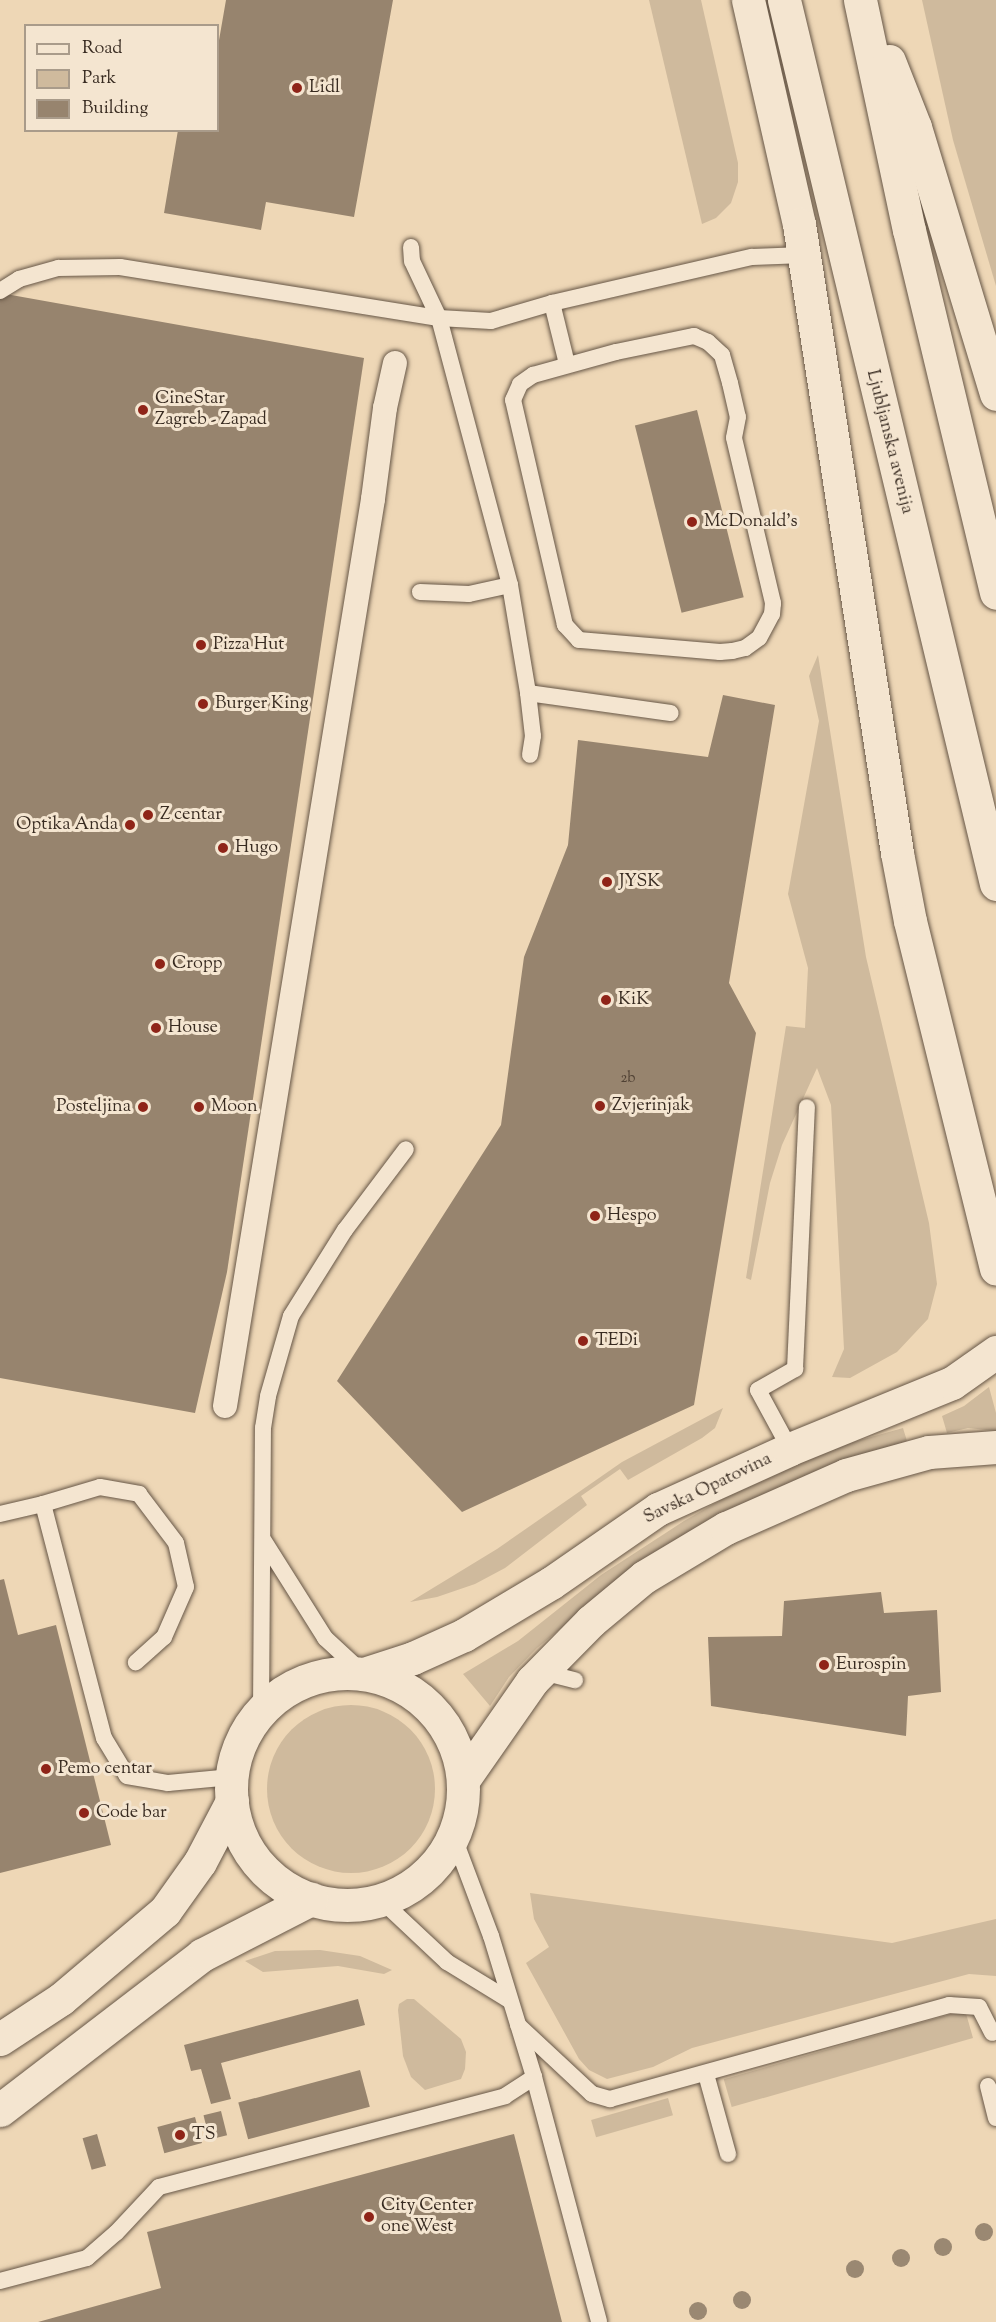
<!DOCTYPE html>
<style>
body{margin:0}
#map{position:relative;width:996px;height:2322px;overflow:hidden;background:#eed7b6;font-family:"Sorts Mill Goudy",serif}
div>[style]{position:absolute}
.green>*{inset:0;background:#cfba9d;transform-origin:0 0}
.round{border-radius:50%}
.building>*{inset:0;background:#97846e;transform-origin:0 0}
.roads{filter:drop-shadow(0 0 2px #665646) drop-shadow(0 0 2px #665646)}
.service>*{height:16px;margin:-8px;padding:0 8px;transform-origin:8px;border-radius:8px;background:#f4e5d0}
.pedestrian>*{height:24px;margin:-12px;padding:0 12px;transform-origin:12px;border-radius:12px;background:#f4e5d0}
.tertiary>*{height:33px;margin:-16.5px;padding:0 16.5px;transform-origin:16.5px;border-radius:16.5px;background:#f4e5d0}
.tertiary>.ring{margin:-16.5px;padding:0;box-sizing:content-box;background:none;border:33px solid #f4e5d0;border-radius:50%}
.secondary>*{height:33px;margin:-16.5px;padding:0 16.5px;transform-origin:16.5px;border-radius:16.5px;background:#f4e5d0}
.trees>*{width:18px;height:18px;margin:-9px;border-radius:50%;background:#9a8872}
.dots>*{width:16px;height:16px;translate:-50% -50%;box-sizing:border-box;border:3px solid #f4e5d0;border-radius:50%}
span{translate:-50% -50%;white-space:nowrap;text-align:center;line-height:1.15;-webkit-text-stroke:6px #f4e5d0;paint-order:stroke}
.number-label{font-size:15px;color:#504134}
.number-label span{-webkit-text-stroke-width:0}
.poi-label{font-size:18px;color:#382b21}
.left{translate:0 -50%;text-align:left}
.right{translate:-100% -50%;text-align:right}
.street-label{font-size:18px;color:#382b21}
.legend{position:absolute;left:24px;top:24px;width:195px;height:108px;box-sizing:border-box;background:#f4e5d0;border:2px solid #a99b8a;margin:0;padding:8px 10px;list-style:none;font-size:18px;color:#382b21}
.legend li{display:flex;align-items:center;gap:12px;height:30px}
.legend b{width:30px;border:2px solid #a99b8a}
</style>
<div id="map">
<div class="green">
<div style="clip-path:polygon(649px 0,701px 0,738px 163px,738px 182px,731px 203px,716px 218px,702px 224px)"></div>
<div style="clip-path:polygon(922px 0,996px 0,996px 286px,953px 140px)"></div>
<div style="clip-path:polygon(818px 655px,866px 957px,929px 1223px,937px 1284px,928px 1319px,897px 1352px,850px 1378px,832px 1377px,844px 1349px,831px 1105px,817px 1068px,782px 1145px,770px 1183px,751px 1280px,746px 1278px,786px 1026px,805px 1028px,808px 968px,788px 894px,819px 721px,809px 676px)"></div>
<div style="clip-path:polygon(989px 1387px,996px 1413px,996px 1431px,968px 1428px,947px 1433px,942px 1416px,964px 1406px)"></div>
<div style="clip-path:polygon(723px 1408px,715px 1428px,702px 1438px,628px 1480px,620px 1469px,581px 1496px,587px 1505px,505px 1568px,475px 1584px,437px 1597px,410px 1602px,497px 1549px,622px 1462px)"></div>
<div style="clip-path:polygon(903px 1428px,907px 1441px,853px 1460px,587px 1607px,537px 1648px,509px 1677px,490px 1706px,463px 1674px,518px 1641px,601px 1575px,684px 1521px,724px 1498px,839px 1446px)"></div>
<div class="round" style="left:267px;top:1705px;width:168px;height:168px"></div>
<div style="clip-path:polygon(530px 1893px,892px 1943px,996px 1919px,996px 1976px,969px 1974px,692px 2048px,653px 2067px,607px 2079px,589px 2070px,579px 2059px,526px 1963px,549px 1947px,534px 1919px)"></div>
<div style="clip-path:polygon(320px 1950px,360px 1956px,392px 1970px,384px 1974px,338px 1966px,263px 1972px,245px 1961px,275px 1951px)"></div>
<div style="clip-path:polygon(407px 1999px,414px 1999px,461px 2039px,466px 2052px,465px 2069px,461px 2079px,425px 2090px,411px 2077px,403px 2056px,398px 2010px,399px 2004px)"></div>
<div style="left:965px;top:2010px;width:29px;height:251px;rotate:74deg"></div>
<div style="left:668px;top:2098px;width:18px;height:80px;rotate:74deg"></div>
</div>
<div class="building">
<div style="clip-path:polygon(226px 0,393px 0,354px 217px,266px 202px,261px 230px,164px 213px,178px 130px,218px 130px,218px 46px)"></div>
<div style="clip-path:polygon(0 293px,364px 358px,227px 1272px,195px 1413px,0 1378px)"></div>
<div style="left:697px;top:410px;width:193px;height:64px;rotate:76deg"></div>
<div style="clip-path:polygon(723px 695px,775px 705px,729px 983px,756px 1033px,694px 1405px,462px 1512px,337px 1381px,501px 1125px,524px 957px,568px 845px,578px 740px,708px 757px)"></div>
<div style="clip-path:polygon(4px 1579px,18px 1635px,56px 1625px,111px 1845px,0 1873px,0 1580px)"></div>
<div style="clip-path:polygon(881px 1592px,884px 1613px,937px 1610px,941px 1692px,908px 1696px,906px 1736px,711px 1706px,708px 1637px,782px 1636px,784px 1601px)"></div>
<div style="clip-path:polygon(358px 1999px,365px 2025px,221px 2063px,231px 2099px,211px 2104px,201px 2069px,191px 2071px,184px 2045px)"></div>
<div style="left:360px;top:2070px;width:38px;height:126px;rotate:75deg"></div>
<div style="left:221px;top:2111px;width:25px;height:18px;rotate:76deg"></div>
<div style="left:195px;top:2117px;width:27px;height:39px;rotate:75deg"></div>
<div style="left:97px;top:2134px;width:33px;height:15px;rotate:74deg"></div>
<div style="clip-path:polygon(514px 2134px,562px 2322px,38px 2322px,161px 2288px,147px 2232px)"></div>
</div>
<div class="roads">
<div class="service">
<div style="left:411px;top:247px;width:14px;rotate:86deg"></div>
<div style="left:412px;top:261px;width:63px;rotate:64.7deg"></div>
<div style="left:439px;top:318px;width:276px;rotate:75.1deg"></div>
<div style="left:510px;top:585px;width:109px;rotate:80.5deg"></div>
<div style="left:528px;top:693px;width:43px;rotate:83.4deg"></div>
<div style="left:533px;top:736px;width:19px;rotate:99deg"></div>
<div style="left:0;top:291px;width:22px;rotate:-32deg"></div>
<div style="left:19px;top:279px;width:41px;rotate:-15.8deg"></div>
<div style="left:58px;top:268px;width:62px;rotate:-0.9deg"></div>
<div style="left:120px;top:267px;width:323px;rotate:9.1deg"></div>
<div style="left:439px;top:318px;width:52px;rotate:3.3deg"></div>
<div style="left:491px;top:321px;width:64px;rotate:-16.4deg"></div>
<div style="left:552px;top:303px;width:205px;rotate:-13deg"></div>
<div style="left:752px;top:257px;width:52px;rotate:-2.2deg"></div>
<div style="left:552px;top:303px;width:63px;rotate:76.2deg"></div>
<div style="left:694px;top:336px;width:15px;rotate:23deg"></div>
<div style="left:708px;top:342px;width:19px;rotate:43deg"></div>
<div style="left:722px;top:355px;width:29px;rotate:74deg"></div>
<div style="left:730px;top:383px;width:35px;rotate:77deg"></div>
<div style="left:738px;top:417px;width:21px;rotate:101deg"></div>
<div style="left:734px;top:438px;width:170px;rotate:76.7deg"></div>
<div style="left:773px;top:603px;width:11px;rotate:95deg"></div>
<div style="left:772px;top:614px;width:27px;rotate:118deg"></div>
<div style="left:759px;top:638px;width:17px;rotate:144deg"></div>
<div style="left:745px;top:648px;width:13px;rotate:167deg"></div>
<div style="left:732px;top:651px;width:12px;rotate:175deg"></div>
<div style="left:720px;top:652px;width:142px;rotate:-175.1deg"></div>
<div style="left:579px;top:640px;width:21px;rotate:-133deg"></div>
<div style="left:565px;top:625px;width:231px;rotate:-103deg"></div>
<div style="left:513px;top:400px;width:17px;rotate:-66deg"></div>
<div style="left:520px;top:384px;width:16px;rotate:-35deg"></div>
<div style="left:533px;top:375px;width:86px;rotate:-15.5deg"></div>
<div style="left:616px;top:352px;width:80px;rotate:-11.6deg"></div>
<div style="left:420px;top:592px;width:49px;rotate:2.3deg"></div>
<div style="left:469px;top:594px;width:42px;rotate:-12.4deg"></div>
<div style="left:528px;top:693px;width:144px;rotate:8deg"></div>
<div style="left:790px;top:1449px;width:67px;rotate:-118.5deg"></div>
<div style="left:758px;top:1390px;width:43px;rotate:-29.6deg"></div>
<div style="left:795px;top:1369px;width:262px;rotate:-87.4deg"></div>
<div style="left:43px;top:1504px;width:59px;rotate:-16.6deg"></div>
<div style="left:100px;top:1487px;width:40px;rotate:10deg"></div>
<div style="left:139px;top:1494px;width:61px;rotate:52.9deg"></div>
<div style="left:176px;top:1543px;width:45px;rotate:77.2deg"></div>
<div style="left:186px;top:1587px;width:55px;rotate:113.7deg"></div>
<div style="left:164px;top:1637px;width:38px;rotate:138deg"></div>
<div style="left:0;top:1514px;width:44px;rotate:-13.1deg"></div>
<div style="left:43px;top:1504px;width:242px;rotate:75.4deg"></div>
<div style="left:104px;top:1738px;width:44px;rotate:58.8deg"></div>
<div style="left:127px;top:1776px;width:42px;rotate:9.7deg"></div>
<div style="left:168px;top:1783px;width:64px;rotate:-5.4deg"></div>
<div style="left:264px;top:1541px;width:115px;rotate:57.8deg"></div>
<div style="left:325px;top:1638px;width:53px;rotate:42.7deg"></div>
<div style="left:542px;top:1672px;width:34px;rotate:14deg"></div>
<div style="left:261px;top:1710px;width:282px;rotate:-89.6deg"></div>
<div style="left:263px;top:1428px;width:32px;rotate:-81deg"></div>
<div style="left:268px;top:1396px;width:83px;rotate:-74deg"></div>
<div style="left:291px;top:1316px;width:102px;rotate:-57.9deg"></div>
<div style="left:345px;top:1230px;width:101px;rotate:-53deg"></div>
<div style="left:453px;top:1835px;width:108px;rotate:69.4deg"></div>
<div style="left:491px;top:1936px;width:147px;rotate:73deg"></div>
<div style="left:534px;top:2077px;width:253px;rotate:75.1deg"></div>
<div style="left:382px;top:1901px;width:89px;rotate:43.2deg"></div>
<div style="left:447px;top:1962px;width:73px;rotate:31.5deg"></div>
<div style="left:518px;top:2025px;width:101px;rotate:43deg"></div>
<div style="left:592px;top:2094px;width:19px;rotate:16deg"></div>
<div style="left:610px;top:2099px;width:352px;rotate:-15.5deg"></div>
<div style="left:949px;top:2005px;width:30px;rotate:4deg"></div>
<div style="left:979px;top:2007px;width:29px;rotate:63deg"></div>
<div style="left:706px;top:2074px;width:83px;rotate:74.6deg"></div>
<div style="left:988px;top:2086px;width:33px;rotate:76deg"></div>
<div style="left:0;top:2281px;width:90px;rotate:-14.8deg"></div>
<div style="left:87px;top:2258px;width:38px;rotate:-41deg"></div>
<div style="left:116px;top:2233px;width:63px;rotate:-46.9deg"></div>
<div style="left:159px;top:2187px;width:358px;rotate:-14.7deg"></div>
<div style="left:505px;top:2096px;width:35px;rotate:-33deg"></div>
</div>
<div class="pedestrian">
<div style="left:225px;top:1406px;width:919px;rotate:-80.73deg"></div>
<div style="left:373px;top:499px;width:92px;rotate:-82.5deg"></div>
<div style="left:385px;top:408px;width:46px;rotate:-77.5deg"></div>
</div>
<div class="tertiary">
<div class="ring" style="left:231px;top:1673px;width:199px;height:199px"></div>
<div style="left:364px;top:1674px;width:52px;rotate:-18.1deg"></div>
<div style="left:413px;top:1658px;width:56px;rotate:-24.3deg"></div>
<div style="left:464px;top:1635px;width:101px;rotate:-30.9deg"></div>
<div style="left:551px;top:1583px;width:130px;rotate:-34.7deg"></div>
<div style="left:658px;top:1509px;width:145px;rotate:-24.4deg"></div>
<div style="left:790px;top:1449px;width:175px;rotate:-22.2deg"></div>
<div style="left:952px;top:1383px;width:54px;rotate:-35.2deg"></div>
<div style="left:463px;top:1780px;width:121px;rotate:-55.1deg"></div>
<div style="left:532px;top:1681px;width:84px;rotate:-45.5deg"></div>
<div style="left:591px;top:1621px;width:69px;rotate:-39.7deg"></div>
<div style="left:644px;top:1577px;width:96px;rotate:-30.9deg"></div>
<div style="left:726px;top:1528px;width:131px;rotate:-23.8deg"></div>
<div style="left:846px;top:1475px;width:86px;rotate:-15.5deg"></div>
<div style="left:929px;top:1452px;width:67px;rotate:-4.3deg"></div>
<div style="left:0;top:2039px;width:73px;rotate:-33.3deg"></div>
<div style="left:61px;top:1999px;width:136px;rotate:-40.2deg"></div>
<div style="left:165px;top:1911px;width:60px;rotate:-54.5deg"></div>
<div style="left:200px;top:1862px;width:69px;rotate:-62.3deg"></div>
<div style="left:0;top:2110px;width:255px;rotate:-37.5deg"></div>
<div style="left:202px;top:1955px;width:123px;rotate:-27.2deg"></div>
</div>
<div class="secondary">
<div style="left:748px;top:0;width:230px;rotate:77.2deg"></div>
<div style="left:799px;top:224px;width:637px;rotate:81.14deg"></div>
<div style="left:897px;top:853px;width:69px;rotate:79.2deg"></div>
<div style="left:910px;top:921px;width:358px;rotate:76.1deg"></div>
<div style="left:784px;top:0;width:909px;rotate:76.51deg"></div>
<div style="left:860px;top:0;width:235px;rotate:78deg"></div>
<div style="left:909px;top:230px;width:373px;rotate:76.5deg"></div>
<div style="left:889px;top:61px;width:71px;rotate:68.5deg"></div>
<div style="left:915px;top:127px;width:279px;rotate:73.1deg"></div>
</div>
</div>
<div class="trees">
<div style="left:984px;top:2232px"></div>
<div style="left:943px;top:2247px"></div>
<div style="left:901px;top:2258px"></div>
<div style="left:855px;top:2269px"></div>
<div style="left:742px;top:2300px"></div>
<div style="left:698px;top:2311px"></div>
</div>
<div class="dots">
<div style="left:297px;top:88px;background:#8f2418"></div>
<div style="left:143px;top:410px;background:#8f2418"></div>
<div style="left:692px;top:522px;background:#8f2418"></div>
<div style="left:201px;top:645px;background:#8f2418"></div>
<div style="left:203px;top:704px;background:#8f2418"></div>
<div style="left:148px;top:815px;background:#8f2418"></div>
<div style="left:130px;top:825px;background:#8f2418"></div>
<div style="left:223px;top:848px;background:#8f2418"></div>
<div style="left:607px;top:882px;background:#8f2418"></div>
<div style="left:160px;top:964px;background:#8f2418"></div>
<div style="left:606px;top:1000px;background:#8f2418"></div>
<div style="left:156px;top:1028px;background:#8f2418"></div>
<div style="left:600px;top:1106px;background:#8f2418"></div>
<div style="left:143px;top:1107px;background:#8f2418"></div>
<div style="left:199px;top:1107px;background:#8f2418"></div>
<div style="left:595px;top:1216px;background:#8f2418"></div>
<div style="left:583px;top:1341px;background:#8f2418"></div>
<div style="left:824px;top:1665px;background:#8f2418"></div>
<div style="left:46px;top:1769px;background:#8f2418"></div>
<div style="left:84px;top:1813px;background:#8f2418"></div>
<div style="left:180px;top:2135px;background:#8f2418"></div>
<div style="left:369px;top:2217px;background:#8f2418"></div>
</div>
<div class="number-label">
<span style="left:628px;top:1079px">2b</span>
</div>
<div class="poi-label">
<span class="left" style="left:309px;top:88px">Lidl</span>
<span class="left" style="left:155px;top:410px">CineStar<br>Zagreb - Zapad</span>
<span class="left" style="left:704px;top:522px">McDonald's</span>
<span class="left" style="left:213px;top:645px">Pizza Hut</span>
<span class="left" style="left:215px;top:704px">Burger King</span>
<span class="left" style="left:160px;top:815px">Z centar</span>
<span class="right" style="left:118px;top:825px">Optika Anda</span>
<span class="left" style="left:235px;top:848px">Hugo</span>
<span class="left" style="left:619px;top:882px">JYSK</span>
<span class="left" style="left:172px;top:964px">Cropp</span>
<span class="left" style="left:618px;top:1000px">KiK</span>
<span class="left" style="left:168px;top:1028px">House</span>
<span class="left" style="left:612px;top:1106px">Zvjerinjak</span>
<span class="right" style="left:131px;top:1107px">Posteljina</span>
<span class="left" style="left:211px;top:1107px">Moon</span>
<span class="left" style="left:607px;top:1216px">Hespo</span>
<span class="left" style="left:595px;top:1341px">TEDi</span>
<span class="left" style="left:836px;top:1665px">Eurospin</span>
<span class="left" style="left:58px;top:1769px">Pemo centar</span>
<span class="left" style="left:96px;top:1813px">Code bar</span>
<span class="left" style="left:192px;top:2135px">TS</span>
<span class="left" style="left:381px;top:2217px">City Center<br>one West</span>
</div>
<div class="street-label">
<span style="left:889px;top:442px;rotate:76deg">Ljubljanska avenija</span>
<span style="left:708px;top:1489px;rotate:-26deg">Savska Opatovina</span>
</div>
<ul class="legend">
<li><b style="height:8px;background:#f4e5d0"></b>Road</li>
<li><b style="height:16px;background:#cfba9d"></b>Park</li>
<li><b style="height:16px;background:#97846e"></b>Building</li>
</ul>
</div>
